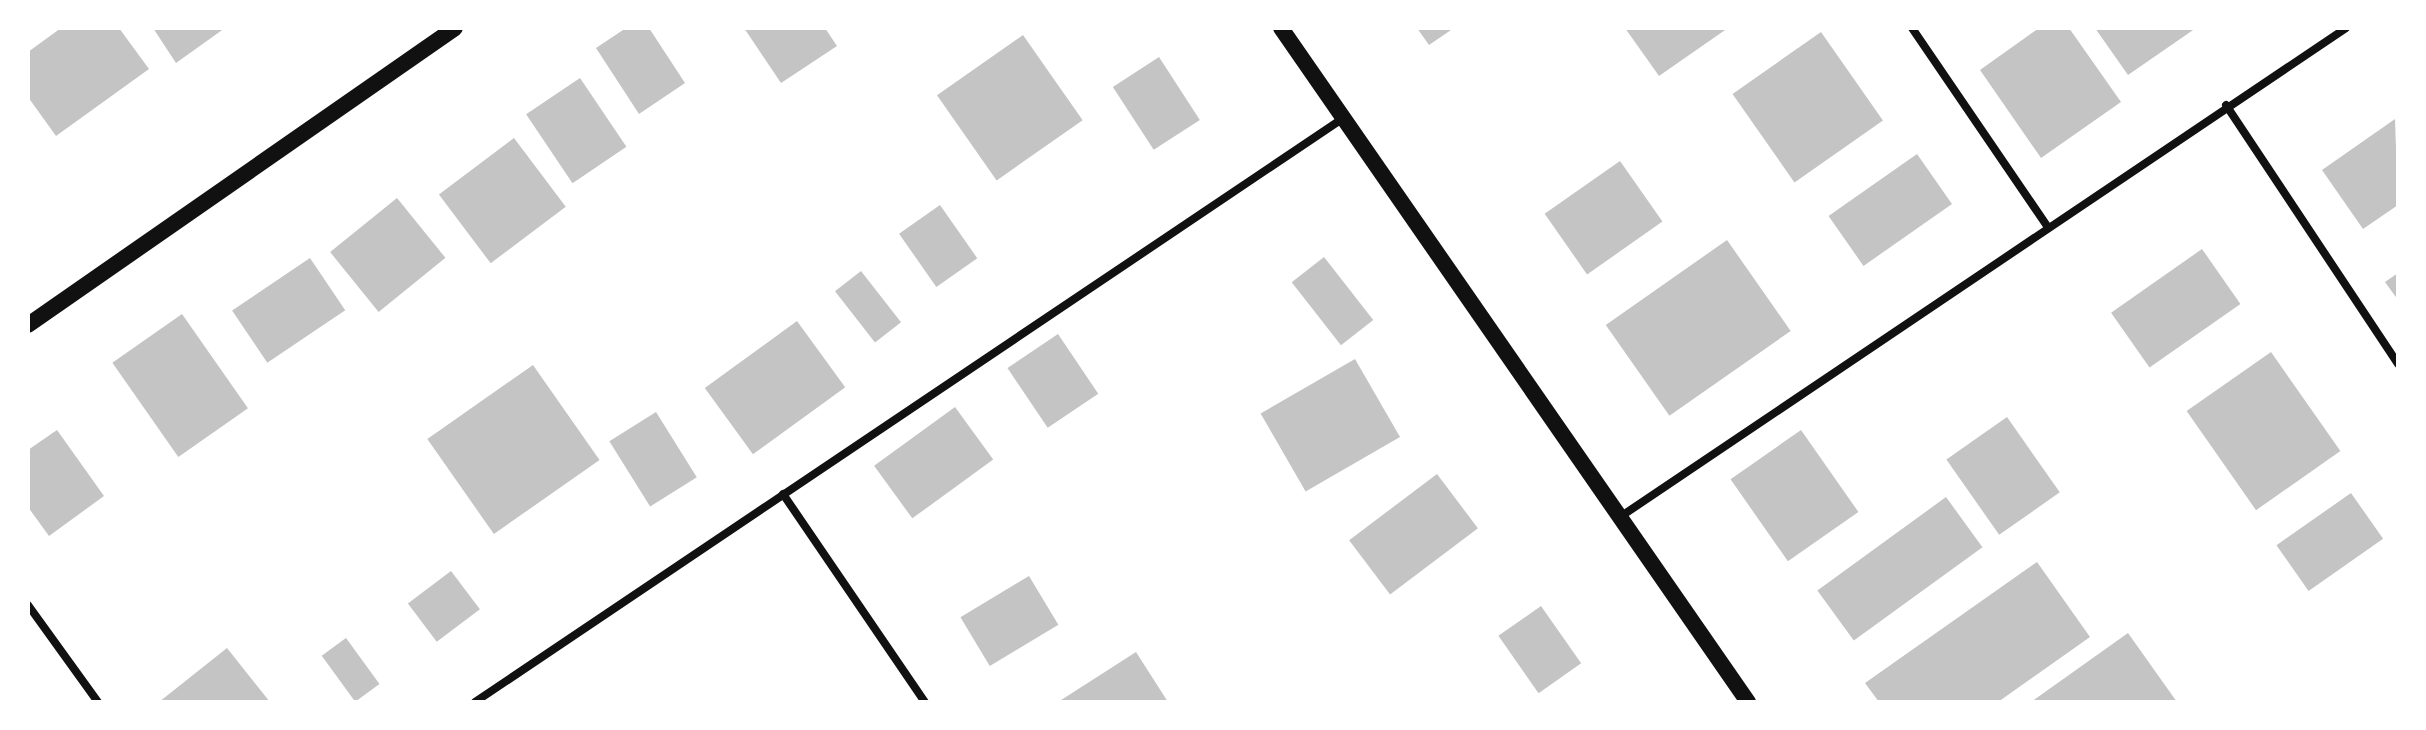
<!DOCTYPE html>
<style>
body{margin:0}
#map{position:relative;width:2426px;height:730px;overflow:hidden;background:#fff;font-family:"Roboto Serif",serif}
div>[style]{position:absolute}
.building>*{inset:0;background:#c4c4c4;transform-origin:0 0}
.minor>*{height:8px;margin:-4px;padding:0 4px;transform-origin:4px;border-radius:4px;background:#111}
.secondary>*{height:16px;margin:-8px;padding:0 8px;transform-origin:8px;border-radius:8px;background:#111}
span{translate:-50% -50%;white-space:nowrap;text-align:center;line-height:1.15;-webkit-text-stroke:8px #fff;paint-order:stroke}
.frame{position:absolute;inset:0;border:30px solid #fff;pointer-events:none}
</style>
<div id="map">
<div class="building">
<div style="clip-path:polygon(61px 28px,119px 28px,149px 69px,56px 136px,28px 97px,28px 52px)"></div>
<div style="clip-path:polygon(153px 28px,225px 28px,176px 63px)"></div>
<div style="clip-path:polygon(626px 28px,649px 28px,685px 83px,639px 114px,596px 48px)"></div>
<div style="clip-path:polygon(744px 28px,825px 28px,837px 46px,781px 83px)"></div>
<div style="clip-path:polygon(1417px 28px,1454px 28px,1429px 45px)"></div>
<div style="clip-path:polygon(1625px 28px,1728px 28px,1659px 76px)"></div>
<div style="clip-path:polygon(2039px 28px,2069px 28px,2121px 102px,2041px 158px,1980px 70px)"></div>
<div style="clip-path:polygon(2095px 28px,2196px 28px,2128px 75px)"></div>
<div style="left:1821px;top:32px;width:108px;height:108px;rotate:55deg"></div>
<div style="left:1023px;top:35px;width:104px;height:105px;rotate:55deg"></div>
<div style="left:1159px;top:57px;width:75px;height:55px;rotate:57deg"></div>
<div style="left:580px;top:78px;width:83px;height:65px;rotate:56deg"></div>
<div style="clip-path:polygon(2395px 119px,2398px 205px,2363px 229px,2322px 170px)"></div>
<div style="left:514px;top:138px;width:86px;height:94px;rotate:53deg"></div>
<div style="left:1917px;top:154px;width:61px;height:108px;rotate:55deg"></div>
<div style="left:1620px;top:161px;width:74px;height:92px;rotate:55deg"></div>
<div style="left:397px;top:198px;width:77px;height:86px;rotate:51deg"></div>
<div style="left:940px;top:205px;width:65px;height:50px;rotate:55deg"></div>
<div style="left:1727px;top:240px;width:111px;height:148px;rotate:55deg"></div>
<div style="left:2202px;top:249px;width:67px;height:111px;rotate:55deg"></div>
<div style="left:1324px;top:257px;width:80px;height:41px;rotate:52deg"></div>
<div style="left:310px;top:258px;width:63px;height:94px;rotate:56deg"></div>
<div style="left:861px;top:271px;width:65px;height:33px;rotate:52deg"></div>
<div style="clip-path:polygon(2398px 273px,2398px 300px,2385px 282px)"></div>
<div style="left:182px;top:314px;width:115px;height:85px;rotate:55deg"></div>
<div style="left:797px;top:321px;width:82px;height:114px;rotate:54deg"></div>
<div style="left:1058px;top:334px;width:72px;height:61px;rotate:56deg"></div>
<div style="left:2271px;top:352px;width:121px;height:103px;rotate:55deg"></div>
<div style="left:1355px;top:359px;width:90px;height:109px;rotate:60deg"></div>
<div style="left:533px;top:365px;width:116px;height:129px;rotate:55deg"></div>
<div style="left:955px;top:407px;width:65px;height:100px;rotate:54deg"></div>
<div style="left:656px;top:412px;width:77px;height:55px;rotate:58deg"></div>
<div style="left:2007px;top:417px;width:92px;height:74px;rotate:55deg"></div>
<div style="clip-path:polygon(57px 430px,104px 496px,49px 536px,28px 507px,28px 450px)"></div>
<div style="left:1801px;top:430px;width:100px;height:86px;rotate:55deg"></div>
<div style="left:1437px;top:474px;width:68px;height:110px;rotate:53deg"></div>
<div style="left:2351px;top:493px;width:56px;height:91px;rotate:55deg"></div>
<div style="left:1946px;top:497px;width:62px;height:159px;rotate:54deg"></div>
<div style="clip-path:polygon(2037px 562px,2090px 637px,1998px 702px,1879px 702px,1865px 683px)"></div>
<div style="left:451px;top:571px;width:48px;height:54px;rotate:53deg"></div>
<div style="left:1029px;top:576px;width:57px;height:80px;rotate:59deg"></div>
<div style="left:1541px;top:606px;width:70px;height:52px;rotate:55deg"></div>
<div style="clip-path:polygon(2128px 633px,2177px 702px,2031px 702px)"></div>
<div style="left:346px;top:638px;width:57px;height:30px;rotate:54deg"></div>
<div style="clip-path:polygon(227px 648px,270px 702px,159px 702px)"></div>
<div style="clip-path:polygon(1136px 652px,1168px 702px,1058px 702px)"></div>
</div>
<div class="minor">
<div style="left:1912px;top:28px;width:240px;rotate:55.7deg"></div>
<div style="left:2226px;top:105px;width:311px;rotate:56.4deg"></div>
<div style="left:783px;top:494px;width:252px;rotate:55.7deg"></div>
<div style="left:1620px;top:517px;width:875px;rotate:-33.96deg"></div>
<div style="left:28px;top:605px;width:120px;rotate:54.2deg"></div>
<div style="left:475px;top:702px;width:1045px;rotate:-33.92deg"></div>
</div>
<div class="secondary">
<div style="left:1281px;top:28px;width:820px;rotate:55.28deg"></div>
<div style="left:28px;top:325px;width:520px;rotate:-34.82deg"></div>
</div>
<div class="frame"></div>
</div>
